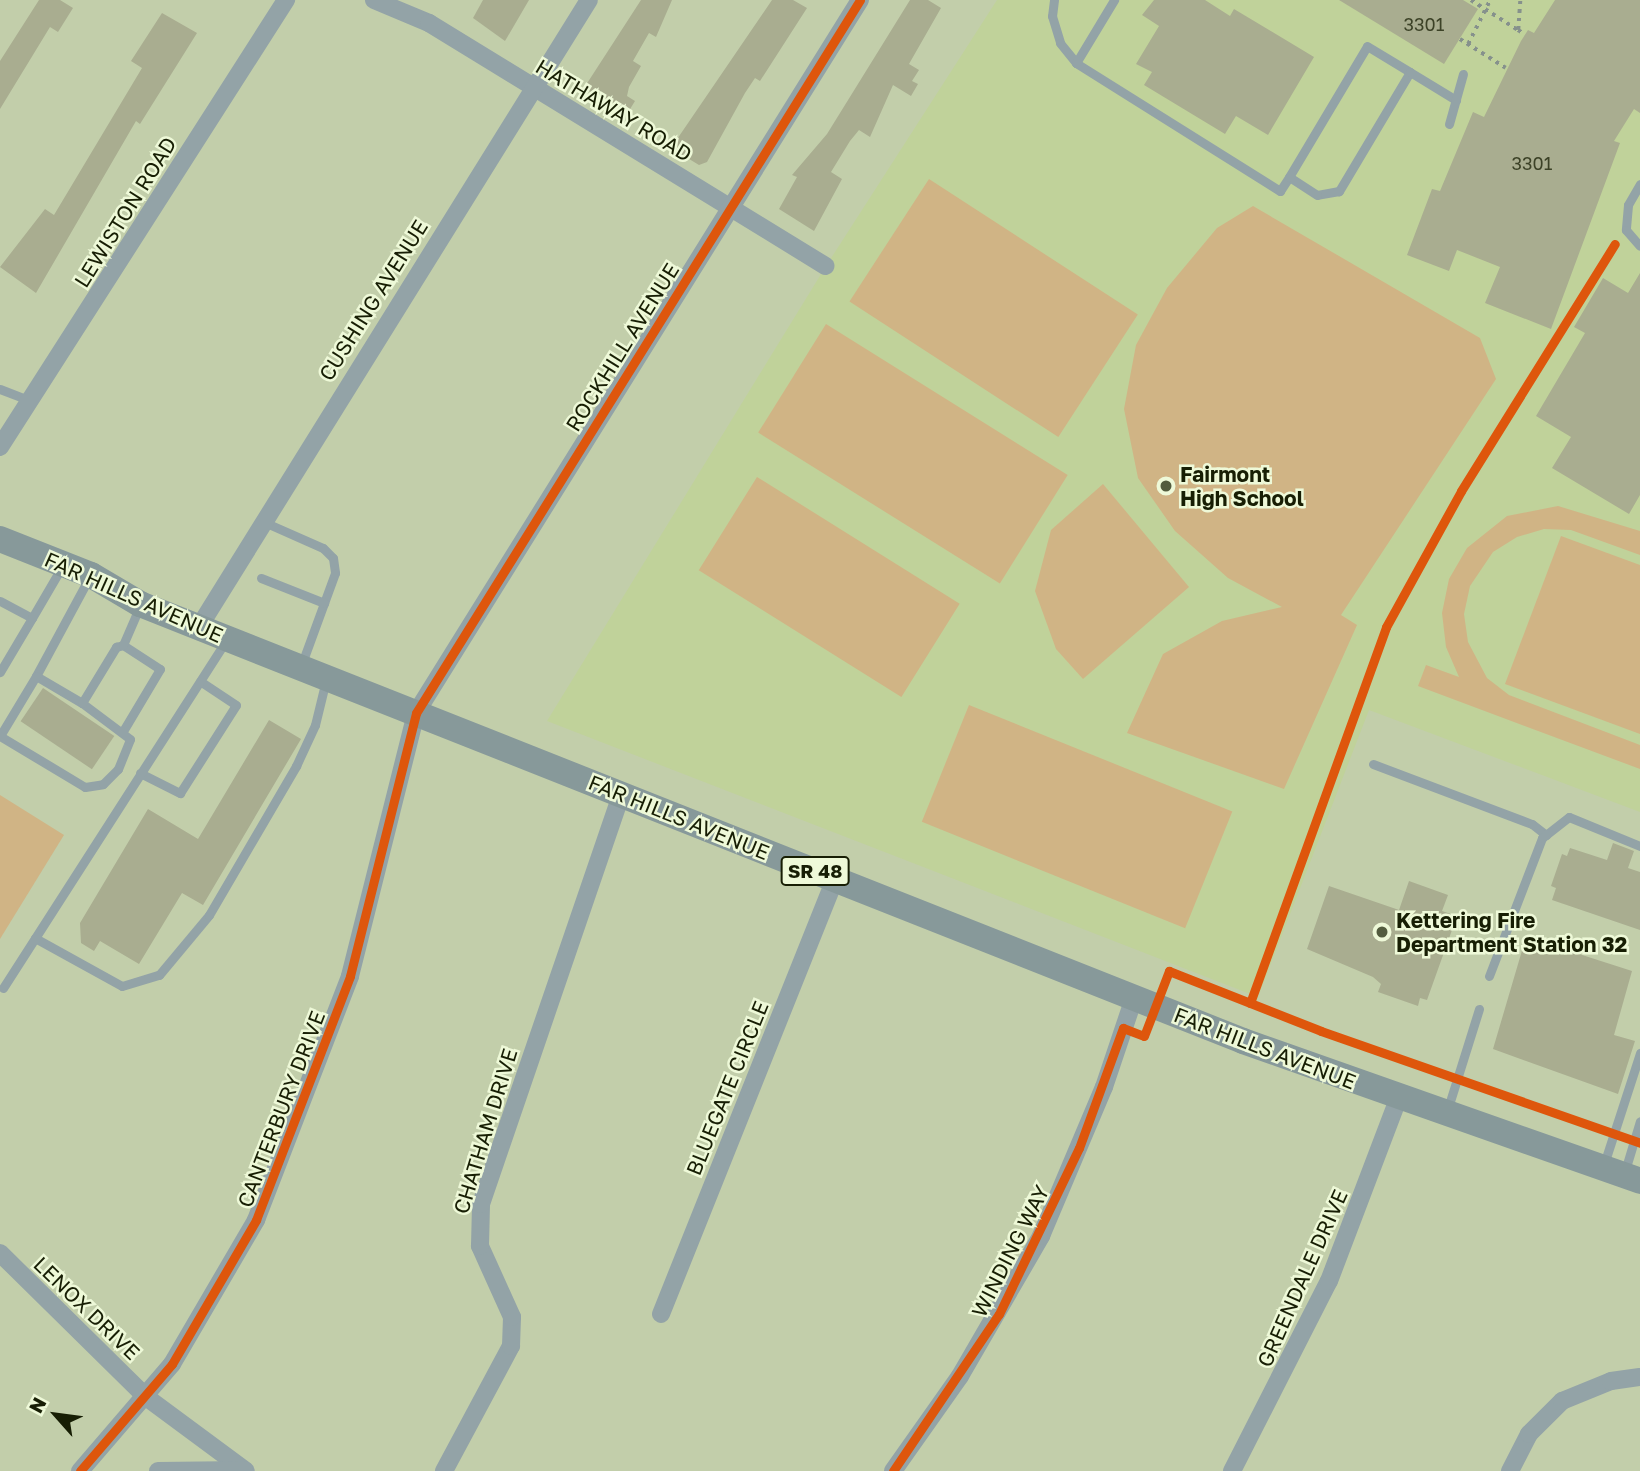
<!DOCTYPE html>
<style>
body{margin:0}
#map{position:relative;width:1640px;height:1471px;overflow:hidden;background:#c2ceaa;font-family:"Golos Text",sans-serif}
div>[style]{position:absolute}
.built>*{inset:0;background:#c0d29a}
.green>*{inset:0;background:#d0b485;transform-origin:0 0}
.building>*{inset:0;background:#a9ad90;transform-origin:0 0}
.path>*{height:3.5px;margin-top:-1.75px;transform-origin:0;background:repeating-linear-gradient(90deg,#86918c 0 3.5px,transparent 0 8.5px)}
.service>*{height:9px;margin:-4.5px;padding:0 4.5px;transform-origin:4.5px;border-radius:4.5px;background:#93a3a7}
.minor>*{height:18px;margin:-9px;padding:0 9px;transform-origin:9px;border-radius:9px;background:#93a3a7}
.primary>*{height:26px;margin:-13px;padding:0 13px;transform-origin:13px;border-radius:13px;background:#87999a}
.cycleway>*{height:9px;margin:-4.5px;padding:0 4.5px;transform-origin:4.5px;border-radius:4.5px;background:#de560c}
.dots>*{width:19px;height:19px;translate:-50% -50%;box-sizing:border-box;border:4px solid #eef9d8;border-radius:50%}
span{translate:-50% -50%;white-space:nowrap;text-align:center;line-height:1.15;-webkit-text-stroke:5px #eef9d8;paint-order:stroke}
.number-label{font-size:18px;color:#3c4227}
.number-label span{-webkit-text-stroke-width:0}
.shield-label span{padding:2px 5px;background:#eef9d8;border:2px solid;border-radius:5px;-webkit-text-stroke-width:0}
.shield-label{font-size:19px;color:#171e04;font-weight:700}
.street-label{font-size:21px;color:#171e04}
.poi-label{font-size:21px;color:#171e04;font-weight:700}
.left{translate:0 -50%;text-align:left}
.north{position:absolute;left:21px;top:1380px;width:70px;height:70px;-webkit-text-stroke:5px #eef9d8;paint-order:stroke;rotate:298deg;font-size:19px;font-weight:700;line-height:28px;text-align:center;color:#171e04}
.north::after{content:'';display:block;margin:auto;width:24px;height:32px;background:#171e04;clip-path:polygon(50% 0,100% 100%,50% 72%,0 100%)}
</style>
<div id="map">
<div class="built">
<div style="clip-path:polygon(997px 0,1640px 0,1640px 812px,1369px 710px,1258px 997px,547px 721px,826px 266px)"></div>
</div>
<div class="green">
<div style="left:929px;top:179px;width:249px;height:146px;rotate:33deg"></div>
<div style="clip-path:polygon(1253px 206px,1480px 338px,1496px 379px,1341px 615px,1357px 625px,1284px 789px,1127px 733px,1163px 654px,1222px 621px,1282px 607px,1228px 578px,1175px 531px,1138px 478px,1124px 409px,1136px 345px,1167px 288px,1217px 228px)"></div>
<div style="left:826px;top:324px;width:285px;height:128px;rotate:32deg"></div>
<div style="left:757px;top:477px;width:239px;height:110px;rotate:32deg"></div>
<div style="clip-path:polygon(1103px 484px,1189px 587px,1083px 679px,1056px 649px,1035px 591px,1051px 530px)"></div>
<div style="clip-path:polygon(1558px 506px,1640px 531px,1640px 555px,1571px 530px,1544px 529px,1517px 537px,1493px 552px,1470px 586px,1464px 614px,1468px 642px,1487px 678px,1509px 695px,1640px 745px,1640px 769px,1418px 686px,1426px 665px,1459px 677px,1446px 647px,1442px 613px,1449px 579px,1467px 548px,1507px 516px)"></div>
<div style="clip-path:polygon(1561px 536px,1640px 565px,1640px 734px,1505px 684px)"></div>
<div style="left:969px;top:705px;width:284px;height:126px;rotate:22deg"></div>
<div style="clip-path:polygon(0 795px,64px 835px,0 939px)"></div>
</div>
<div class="building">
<div style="clip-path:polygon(39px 0,60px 0,73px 8px,58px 32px,50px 27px,0 109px,0 61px)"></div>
<div style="clip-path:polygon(483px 0,529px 0,505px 41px,473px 18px)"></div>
<div style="clip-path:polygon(641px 0,672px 0,656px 37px,649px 33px,633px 61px,641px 66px,629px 87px,627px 96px,635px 101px,627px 114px,584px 88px)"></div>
<div style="clip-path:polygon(772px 0,793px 0,807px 8px,760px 81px,755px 78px,745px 93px,707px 162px,699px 165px,671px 148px)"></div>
<div style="clip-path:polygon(910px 0,928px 0,941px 8px,909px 64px,919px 70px,912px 81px,918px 84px,911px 96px,893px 85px,870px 137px,859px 130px,850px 141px,831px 172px,842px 179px,814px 231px,779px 209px,797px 177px,792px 175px,827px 134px)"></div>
<div style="clip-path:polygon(1154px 0,1205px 0,1230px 16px,1234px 9px,1314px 57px,1268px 135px,1236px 116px,1225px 134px,1144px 85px,1152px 72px,1136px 64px,1159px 26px,1142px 15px)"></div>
<div style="clip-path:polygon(1339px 0,1463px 0,1478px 9px,1444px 64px)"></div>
<div style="clip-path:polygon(1555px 0,1640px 0,1640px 113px,1634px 109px,1614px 141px,1620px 143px,1551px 329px,1485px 303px,1500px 267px,1457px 250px,1449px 271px,1407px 255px,1432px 189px,1440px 191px,1473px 112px,1484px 117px,1521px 41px,1528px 30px,1534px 33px)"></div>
<div style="clip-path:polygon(162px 13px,197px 33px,140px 124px,136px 121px,36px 293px,0 267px,45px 209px,54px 215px,142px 68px,131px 61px)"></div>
<div style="clip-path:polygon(1640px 273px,1640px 495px,1629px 514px,1552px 468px,1571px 437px,1536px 416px,1585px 333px,1574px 327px,1603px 278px,1628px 293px)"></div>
<div style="left:43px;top:688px;width:86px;height:40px;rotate:34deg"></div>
<div style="clip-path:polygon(269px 720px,301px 739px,203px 905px,182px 893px,139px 964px,100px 941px,94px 951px,81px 943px,80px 923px,148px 809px,198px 839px)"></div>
<div style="clip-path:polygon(1613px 843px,1634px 851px,1628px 868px,1640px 872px,1640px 930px,1552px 900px,1556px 888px,1551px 886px,1562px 854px,1567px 856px,1570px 848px,1607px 860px)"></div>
<div style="clip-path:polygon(1409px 881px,1448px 895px,1442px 911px,1457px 916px,1427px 1000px,1420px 998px,1418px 1006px,1378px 992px,1381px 984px,1373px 977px,1307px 949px,1329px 886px,1399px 910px)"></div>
<div style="clip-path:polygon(1526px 937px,1632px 971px,1614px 1035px,1635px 1041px,1618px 1094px,1493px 1049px)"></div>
</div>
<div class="path">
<div style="left:1471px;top:0;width:56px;rotate:32.6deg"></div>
<div style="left:1518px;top:30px;width:30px;rotate:-86deg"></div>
<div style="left:1518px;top:30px;width:8px;rotate:30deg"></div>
<div style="left:1460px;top:39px;width:54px;rotate:32.2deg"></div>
<div style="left:1468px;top:44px;width:49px;rotate:-63.4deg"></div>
</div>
<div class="service">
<div style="left:1054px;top:0;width:16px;rotate:97deg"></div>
<div style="left:1052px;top:16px;width:28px;rotate:73deg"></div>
<div style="left:1060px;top:43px;width:26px;rotate:51deg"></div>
<div style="left:1076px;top:63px;width:241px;rotate:32.1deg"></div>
<div style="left:1280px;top:191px;width:17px;rotate:-57deg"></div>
<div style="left:1367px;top:46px;width:50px;rotate:31.2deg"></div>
<div style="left:1410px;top:72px;width:139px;rotate:120.8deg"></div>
<div style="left:1339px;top:191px;width:22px;rotate:170deg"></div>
<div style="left:1317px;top:195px;width:33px;rotate:-147deg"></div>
<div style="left:1289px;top:177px;width:152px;rotate:-59.2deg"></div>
<div style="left:1076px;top:63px;width:74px;rotate:-58.9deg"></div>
<div style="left:1410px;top:72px;width:54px;rotate:31.3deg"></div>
<div style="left:1449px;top:124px;width:52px;rotate:-74.4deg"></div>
<div style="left:1640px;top:184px;width:24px;rotate:120deg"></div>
<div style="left:1628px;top:205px;width:25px;rotate:95deg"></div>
<div style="left:1626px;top:230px;width:21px;rotate:49deg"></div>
<div style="left:0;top:389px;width:33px;rotate:21deg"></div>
<div style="left:264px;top:522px;width:64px;rotate:23.8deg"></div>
<div style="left:323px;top:548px;width:14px;rotate:45deg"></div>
<div style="left:333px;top:558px;width:15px;rotate:82deg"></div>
<div style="left:335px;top:573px;width:99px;rotate:110.1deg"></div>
<div style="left:261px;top:578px;width:68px;rotate:21.6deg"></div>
<div style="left:0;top:601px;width:36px;rotate:28deg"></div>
<div style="left:32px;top:618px;width:63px;rotate:120.7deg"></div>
<div style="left:32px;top:618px;width:61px;rotate:-59.7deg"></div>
<div style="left:123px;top:645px;width:44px;rotate:33deg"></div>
<div style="left:160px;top:669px;width:72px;rotate:120.8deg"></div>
<div style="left:36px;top:676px;width:114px;rotate:-61.6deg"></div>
<div style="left:82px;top:703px;width:53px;rotate:-149.6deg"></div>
<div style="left:36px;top:676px;width:70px;rotate:121deg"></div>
<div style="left:0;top:736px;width:99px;rotate:31deg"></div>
<div style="left:85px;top:787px;width:18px;rotate:-9deg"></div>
<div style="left:103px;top:784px;width:21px;rotate:-45deg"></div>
<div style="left:118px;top:769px;width:32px;rotate:-68deg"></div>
<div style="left:130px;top:739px;width:60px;rotate:-143.1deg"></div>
<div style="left:82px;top:703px;width:66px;rotate:-58.7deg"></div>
<div style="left:116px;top:647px;width:7px;rotate:-16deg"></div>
<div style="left:123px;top:645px;width:40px;rotate:-66.6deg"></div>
<div style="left:1373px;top:764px;width:170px;rotate:20.7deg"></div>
<div style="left:1532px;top:824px;width:18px;rotate:38deg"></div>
<div style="left:140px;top:773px;width:45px;rotate:26.6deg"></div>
<div style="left:180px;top:793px;width:104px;rotate:-57.5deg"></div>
<div style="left:236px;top:705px;width:43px;rotate:-146.3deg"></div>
<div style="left:35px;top:938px;width:99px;rotate:28.9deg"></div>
<div style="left:122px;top:986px;width:39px;rotate:-17deg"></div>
<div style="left:159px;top:975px;width:78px;rotate:-50.2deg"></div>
<div style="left:209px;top:915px;width:173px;rotate:-59.7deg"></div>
<div style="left:296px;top:766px;width:45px;rotate:-65.1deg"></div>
<div style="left:315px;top:725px;width:46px;rotate:-76.3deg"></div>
<div style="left:1489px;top:976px;width:148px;rotate:-69deg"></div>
<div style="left:1542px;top:838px;width:34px;rotate:-38deg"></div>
<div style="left:1569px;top:817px;width:77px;rotate:22.2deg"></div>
<div style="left:3px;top:988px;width:411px;rotate:-57.3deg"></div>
<div style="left:1447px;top:1111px;width:107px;rotate:-72.6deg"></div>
<div style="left:1604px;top:1164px;width:117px;rotate:-72deg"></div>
<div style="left:1624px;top:1174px;width:55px;rotate:-73.2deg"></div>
</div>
<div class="minor">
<div style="left:374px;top:0;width:60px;rotate:22.7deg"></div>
<div style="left:429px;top:23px;width:465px;rotate:31.5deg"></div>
<div style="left:0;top:447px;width:531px;rotate:-57.39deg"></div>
<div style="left:199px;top:627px;width:738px;rotate:-58.12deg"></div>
<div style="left:0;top:1253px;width:205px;rotate:44.6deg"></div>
<div style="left:146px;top:1397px;width:124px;rotate:36.5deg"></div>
<div style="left:661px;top:1314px;width:469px;rotate:-68.2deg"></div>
<div style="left:80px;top:1471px;width:141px;rotate:-49.3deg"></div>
<div style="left:172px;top:1364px;width:167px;rotate:-59.7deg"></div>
<div style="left:256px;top:1220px;width:261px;rotate:-68.9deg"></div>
<div style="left:350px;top:976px;width:271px;rotate:-75.9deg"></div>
<div style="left:416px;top:713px;width:840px;rotate:-58.09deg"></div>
<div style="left:158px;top:1471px;width:86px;rotate:-0.7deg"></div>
<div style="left:444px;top:1471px;width:142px;rotate:-61.8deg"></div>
<div style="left:511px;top:1346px;width:29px;rotate:-88deg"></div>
<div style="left:512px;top:1317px;width:78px;rotate:-114.3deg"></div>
<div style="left:480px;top:1246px;width:42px;rotate:-88.6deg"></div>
<div style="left:481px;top:1204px;width:432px;rotate:-71.1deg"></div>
<div style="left:893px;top:1471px;width:116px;rotate:-54.8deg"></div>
<div style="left:960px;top:1376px;width:162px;rotate:-59.9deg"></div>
<div style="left:1041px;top:1236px;width:162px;rotate:-67.1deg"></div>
<div style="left:1104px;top:1087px;width:94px;rotate:-71.4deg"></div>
<div style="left:1232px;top:1471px;width:213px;rotate:-63deg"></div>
<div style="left:1329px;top:1281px;width:197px;rotate:-69.2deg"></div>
<div style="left:1510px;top:1471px;width:42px;rotate:-62.8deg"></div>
<div style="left:1529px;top:1434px;width:47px;rotate:-45deg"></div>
<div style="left:1562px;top:1401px;width:53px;rotate:-22.2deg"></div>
<div style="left:1611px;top:1381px;width:29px;rotate:-8deg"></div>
</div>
<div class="primary">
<div style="left:0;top:539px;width:98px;rotate:21.6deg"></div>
<div style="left:91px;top:575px;width:57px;rotate:30.6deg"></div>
<div style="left:140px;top:604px;width:1186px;rotate:21.61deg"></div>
<div style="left:1243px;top:1041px;width:421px;rotate:19.4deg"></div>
</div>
<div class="cycleway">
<div style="left:1250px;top:1003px;width:400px;rotate:-70.1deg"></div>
<div style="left:1386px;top:627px;width:155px;rotate:-61.1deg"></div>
<div style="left:1461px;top:491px;width:291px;rotate:-58.1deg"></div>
<div style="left:80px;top:1471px;width:141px;rotate:-49.3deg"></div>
<div style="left:172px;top:1364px;width:167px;rotate:-59.7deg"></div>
<div style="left:256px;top:1220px;width:261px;rotate:-68.9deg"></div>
<div style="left:350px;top:976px;width:271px;rotate:-75.9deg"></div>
<div style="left:416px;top:713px;width:840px;rotate:-58.09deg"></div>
<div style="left:893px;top:1471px;width:189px;rotate:-56deg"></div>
<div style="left:999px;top:1314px;width:184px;rotate:-64.3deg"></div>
<div style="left:1079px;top:1148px;width:128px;rotate:-69.9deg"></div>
<div style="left:1123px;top:1028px;width:22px;rotate:21deg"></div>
<div style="left:1144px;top:1036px;width:70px;rotate:-69deg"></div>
<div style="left:1169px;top:971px;width:163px;rotate:21.5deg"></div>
<div style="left:1321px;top:1031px;width:338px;rotate:19.3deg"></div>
</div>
<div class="dots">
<div style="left:1166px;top:486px;background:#535c3e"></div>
<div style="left:1382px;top:932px;background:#535c3e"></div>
</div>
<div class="number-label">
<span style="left:1424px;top:24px">3301</span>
<span style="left:1532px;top:163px">3301</span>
</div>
<div class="shield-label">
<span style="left:815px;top:871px">SR 48</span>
</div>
<div class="street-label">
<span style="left:614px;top:110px;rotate:31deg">HATHAWAY ROAD</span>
<span style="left:125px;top:212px;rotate:-58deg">LEWISTON ROAD</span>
<span style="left:373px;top:300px;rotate:-58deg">CUSHING AVENUE</span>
<span style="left:622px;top:347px;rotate:-58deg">ROCKHILL AVENUE</span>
<span style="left:134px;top:597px;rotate:24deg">FAR HILLS AVENUE</span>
<span style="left:679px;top:817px;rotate:22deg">FAR HILLS AVENUE</span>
<span style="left:1265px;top:1048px;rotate:21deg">FAR HILLS AVENUE</span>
<span style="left:727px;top:1088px;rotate:-68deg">BLUEGATE CIRCLE</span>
<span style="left:281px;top:1109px;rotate:-69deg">CANTERBURY DRIVE</span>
<span style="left:485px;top:1131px;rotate:-73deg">CHATHAM DRIVE</span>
<span style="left:1010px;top:1251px;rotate:-63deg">WINDING WAY</span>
<span style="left:1302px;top:1278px;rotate:-66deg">GREENDALE DRIVE</span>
<span style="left:87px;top:1308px;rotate:44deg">LENOX DRIVE</span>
</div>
<div class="poi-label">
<span class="left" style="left:1180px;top:486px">Fairmont<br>High School</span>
<span class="left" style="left:1396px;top:932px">Kettering Fire<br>Department Station 32</span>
</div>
<div class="north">N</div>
</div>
